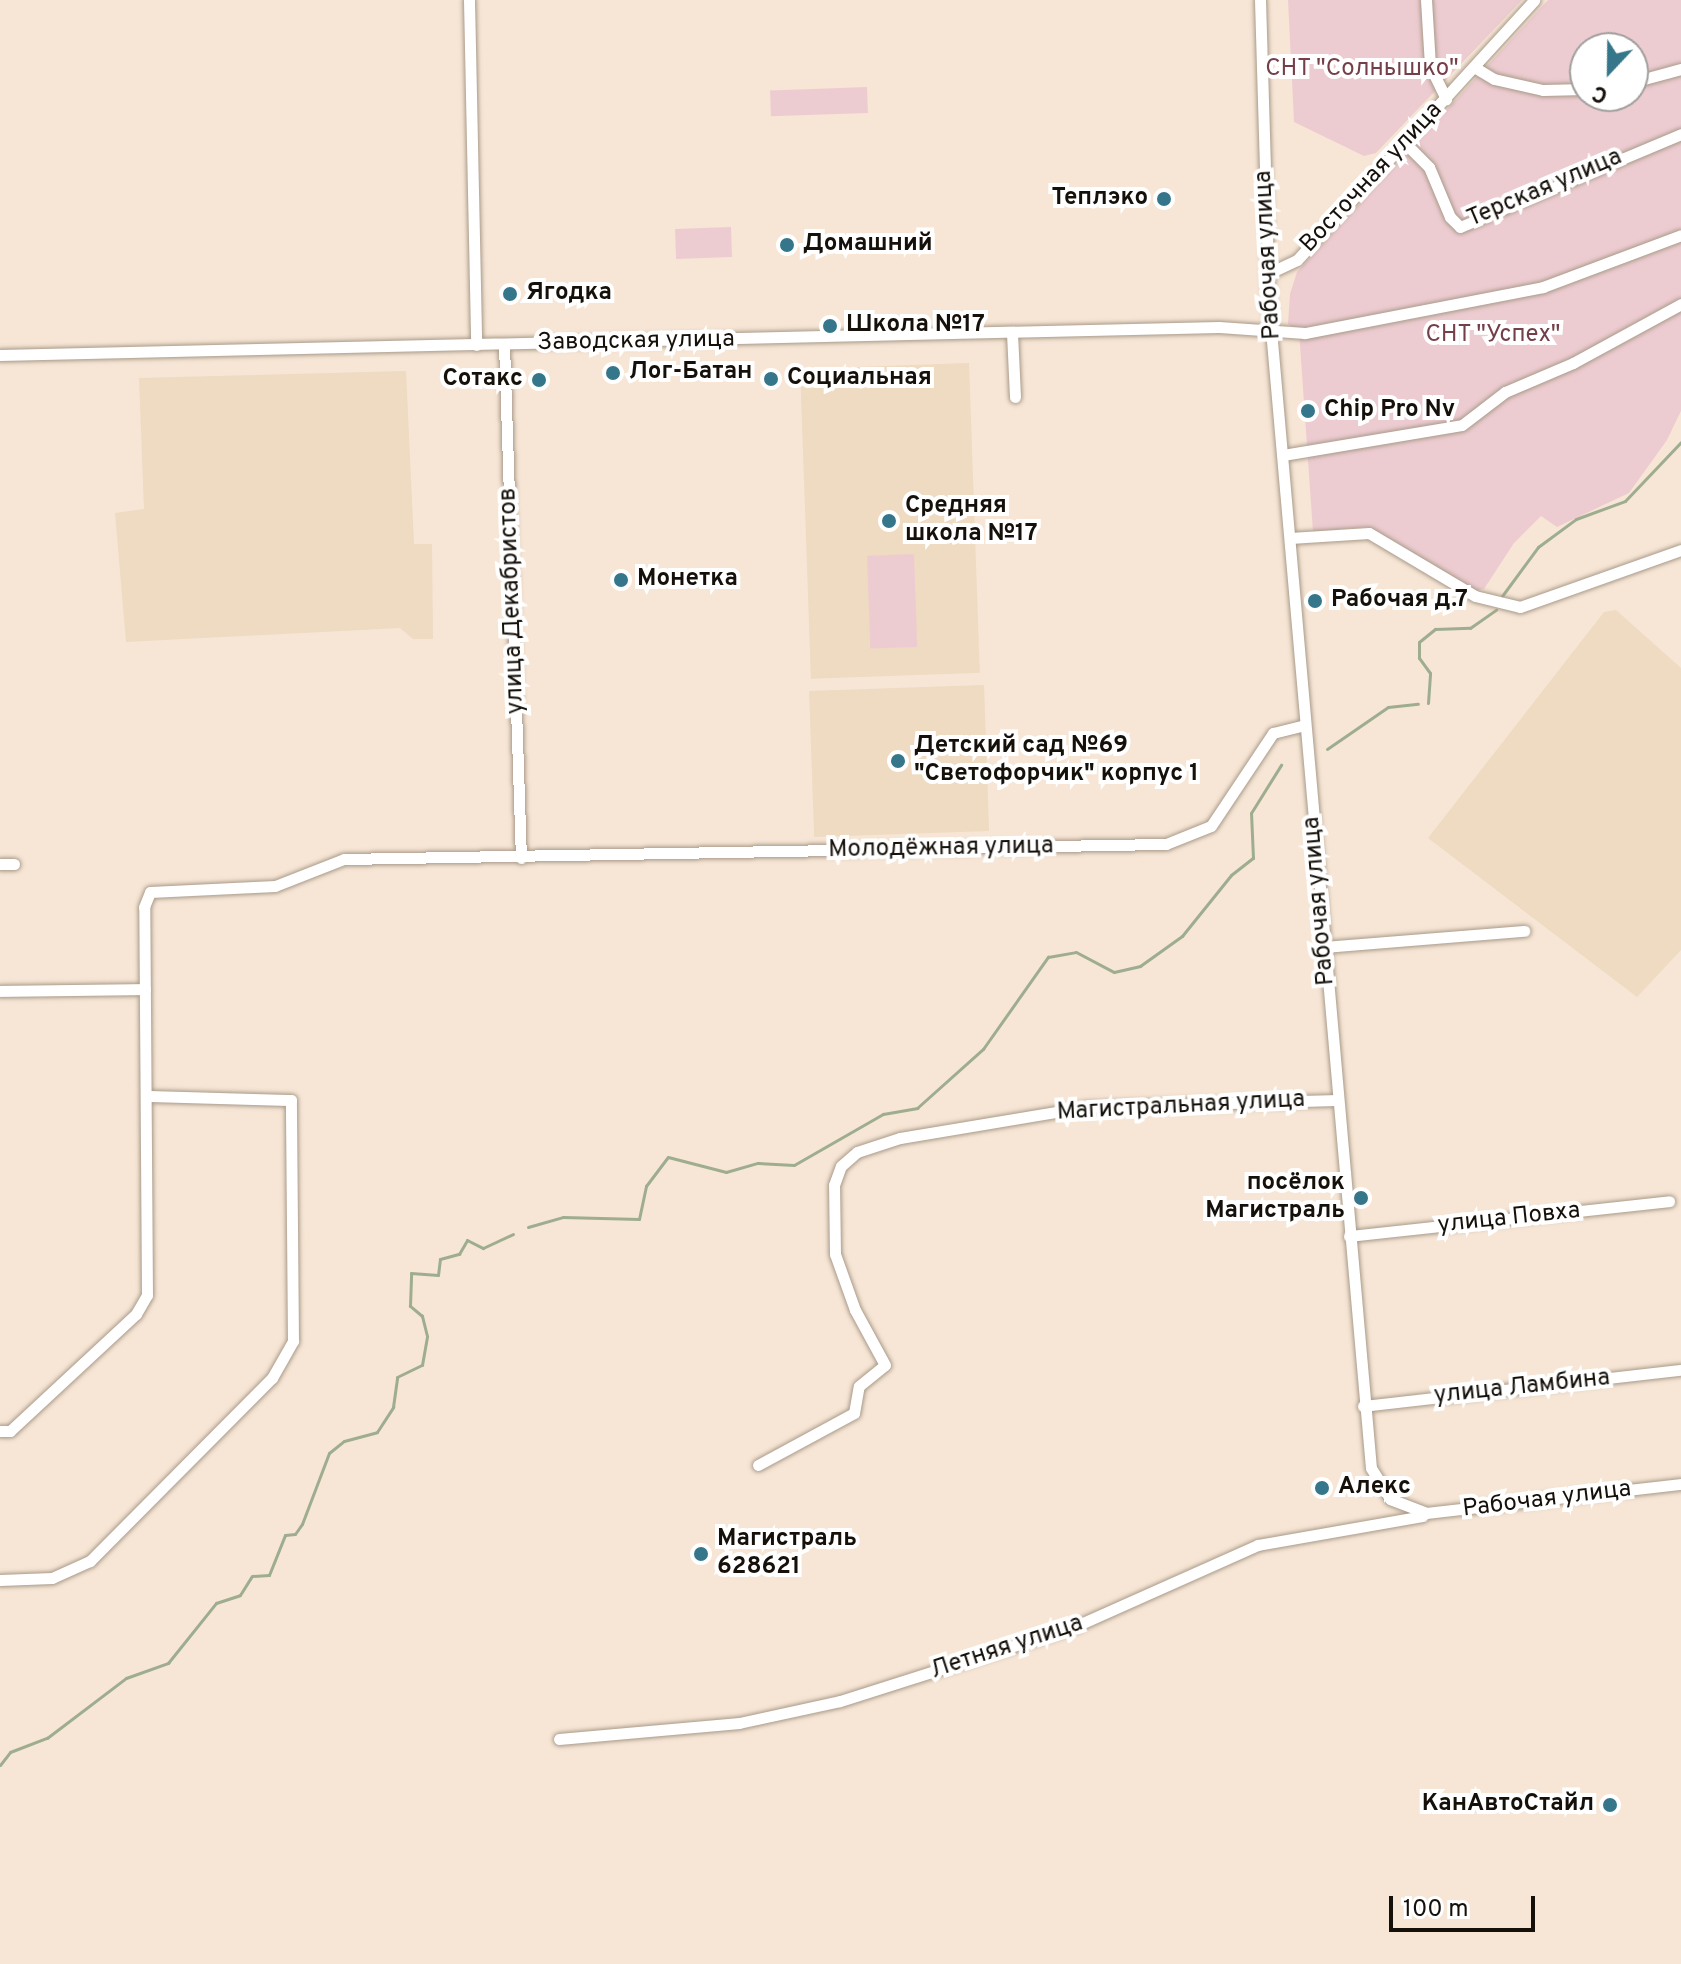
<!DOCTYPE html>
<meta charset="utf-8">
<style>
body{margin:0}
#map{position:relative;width:1681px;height:1964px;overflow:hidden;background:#f7e6d5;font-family:Overpass,sans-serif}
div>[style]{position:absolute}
.built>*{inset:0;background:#efdac2;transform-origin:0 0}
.green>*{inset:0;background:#edccd1;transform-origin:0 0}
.stream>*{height:3px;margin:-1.5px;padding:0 1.5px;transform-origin:1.5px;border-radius:1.5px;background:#9ead8f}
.roads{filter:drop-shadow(0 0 2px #a99a8a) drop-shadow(0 0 2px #a99a8a)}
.minor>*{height:11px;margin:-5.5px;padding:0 5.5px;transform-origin:5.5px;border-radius:5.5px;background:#fff}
.dots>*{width:22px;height:22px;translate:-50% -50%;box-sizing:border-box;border:4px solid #fff;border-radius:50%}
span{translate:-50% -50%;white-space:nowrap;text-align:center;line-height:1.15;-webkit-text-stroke:8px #fff;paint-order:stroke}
.park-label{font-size:24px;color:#743f49}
.street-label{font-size:24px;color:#15100a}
.poi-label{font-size:24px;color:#15100a;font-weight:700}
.right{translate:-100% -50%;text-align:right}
.left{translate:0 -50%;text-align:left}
.north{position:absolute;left:1569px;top:32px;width:80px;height:80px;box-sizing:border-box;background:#fff;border:2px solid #a19f9d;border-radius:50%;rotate:202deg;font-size:22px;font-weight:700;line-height:32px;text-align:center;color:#15100a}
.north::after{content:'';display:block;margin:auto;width:28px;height:36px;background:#36768a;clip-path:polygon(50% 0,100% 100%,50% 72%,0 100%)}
.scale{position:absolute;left:1389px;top:1896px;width:146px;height:36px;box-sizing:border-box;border:4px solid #15100a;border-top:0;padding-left:10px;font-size:24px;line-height:28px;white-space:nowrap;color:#15100a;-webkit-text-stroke:6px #fff;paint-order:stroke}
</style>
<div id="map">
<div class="built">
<div style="left:969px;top:363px;width:310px;height:169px;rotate:88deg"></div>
<div style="clip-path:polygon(406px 371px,414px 544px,432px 544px,433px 639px,413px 639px,400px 628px,126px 642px,115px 513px,144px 509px,139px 378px)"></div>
<div style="clip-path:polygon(1616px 610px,1681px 668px,1681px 950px,1637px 997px,1428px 838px,1604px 612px)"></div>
<div style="left:984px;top:685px;width:146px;height:175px;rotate:88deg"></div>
</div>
<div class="green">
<div style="clip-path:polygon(1288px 0,1522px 0,1376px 153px,1364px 156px,1294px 122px)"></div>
<div style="clip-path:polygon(evenodd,1548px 0,1681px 0,1681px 411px,1667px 440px,1629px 493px,1557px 527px,1541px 516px,1514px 543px,1484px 589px,1474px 591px,1367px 527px,1313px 532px,1299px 331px,1288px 324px,1290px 294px,1297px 272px,1548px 0,1585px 48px,1633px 48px,1633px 96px,1585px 96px,1585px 48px)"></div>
<div style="left:867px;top:87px;width:26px;height:97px;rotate:88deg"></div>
<div style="left:731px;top:227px;width:30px;height:56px;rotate:88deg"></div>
<div style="left:914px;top:554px;width:93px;height:47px;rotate:88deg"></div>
</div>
<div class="stream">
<div style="left:1502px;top:596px;width:61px;rotate:-53.7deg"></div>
<div style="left:1538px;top:547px;width:47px;rotate:-36.4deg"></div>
<div style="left:1576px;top:519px;width:52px;rotate:-20.2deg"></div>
<div style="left:1625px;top:501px;width:81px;rotate:-46.5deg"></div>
<div style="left:1428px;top:703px;width:30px;rotate:-86deg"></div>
<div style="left:1430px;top:673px;width:19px;rotate:-126deg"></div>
<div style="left:1419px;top:658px;width:16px;rotate:-90deg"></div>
<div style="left:1419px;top:642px;width:21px;rotate:-39deg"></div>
<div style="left:1435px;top:629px;width:35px;rotate:-2deg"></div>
<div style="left:1470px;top:628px;width:32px;rotate:-35deg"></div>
<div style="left:1327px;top:749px;width:74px;rotate:-34.5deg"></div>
<div style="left:1388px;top:707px;width:30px;rotate:-6deg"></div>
<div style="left:528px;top:1227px;width:36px;rotate:-16deg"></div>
<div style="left:563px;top:1217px;width:76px;rotate:1.5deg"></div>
<div style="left:639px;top:1219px;width:34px;rotate:-78deg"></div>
<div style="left:646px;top:1186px;width:36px;rotate:-53deg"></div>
<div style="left:668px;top:1157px;width:60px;rotate:14.5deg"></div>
<div style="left:726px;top:1172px;width:33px;rotate:-16deg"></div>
<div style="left:758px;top:1163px;width:36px;rotate:3deg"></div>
<div style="left:794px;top:1165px;width:103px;rotate:-29.8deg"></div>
<div style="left:883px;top:1114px;width:35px;rotate:-10deg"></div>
<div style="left:917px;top:1108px;width:89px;rotate:-41.8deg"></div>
<div style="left:983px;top:1049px;width:113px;rotate:-54.8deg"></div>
<div style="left:1048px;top:957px;width:28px;rotate:-10deg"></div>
<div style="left:1076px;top:952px;width:43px;rotate:27.8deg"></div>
<div style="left:1114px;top:972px;width:27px;rotate:-13deg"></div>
<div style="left:1140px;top:966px;width:52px;rotate:-35.5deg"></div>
<div style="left:1182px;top:936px;width:78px;rotate:-51.2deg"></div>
<div style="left:1231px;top:875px;width:28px;rotate:-38deg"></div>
<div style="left:1253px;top:858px;width:45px;rotate:-92.5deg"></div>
<div style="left:1251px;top:813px;width:57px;rotate:-58deg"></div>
<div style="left:0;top:1765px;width:16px;rotate:-52deg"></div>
<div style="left:10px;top:1752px;width:40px;rotate:-21deg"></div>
<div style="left:47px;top:1738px;width:99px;rotate:-37.2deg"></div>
<div style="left:126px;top:1678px;width:45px;rotate:-19.7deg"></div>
<div style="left:168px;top:1663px;width:77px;rotate:-51.3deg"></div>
<div style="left:216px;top:1603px;width:25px;rotate:-18deg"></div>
<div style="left:240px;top:1595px;width:22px;rotate:-58deg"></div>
<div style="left:252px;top:1576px;width:17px;rotate:-3deg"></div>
<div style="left:269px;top:1575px;width:43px;rotate:-68.2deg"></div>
<div style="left:285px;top:1535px;width:10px;rotate:-6deg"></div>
<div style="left:295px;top:1534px;width:12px;rotate:-55deg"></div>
<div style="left:302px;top:1524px;width:76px;rotate:-69.2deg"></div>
<div style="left:329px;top:1453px;width:19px;rotate:-39deg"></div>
<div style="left:344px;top:1441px;width:34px;rotate:-15deg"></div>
<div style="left:377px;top:1432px;width:30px;rotate:-57deg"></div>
<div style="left:393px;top:1407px;width:30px;rotate:-82deg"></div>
<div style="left:397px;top:1377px;width:28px;rotate:-26deg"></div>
<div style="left:422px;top:1365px;width:29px;rotate:-80deg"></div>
<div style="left:427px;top:1336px;width:21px;rotate:-104deg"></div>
<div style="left:422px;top:1316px;width:16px;rotate:-140deg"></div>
<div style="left:410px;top:1306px;width:33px;rotate:-88deg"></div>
<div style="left:411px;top:1273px;width:27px;rotate:4deg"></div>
<div style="left:438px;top:1275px;width:16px;rotate:-83deg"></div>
<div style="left:440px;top:1259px;width:20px;rotate:-15deg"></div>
<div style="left:459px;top:1254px;width:16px;rotate:-60deg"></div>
<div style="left:467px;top:1240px;width:18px;rotate:27deg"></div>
<div style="left:483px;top:1248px;width:33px;rotate:-25deg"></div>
</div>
<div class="roads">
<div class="minor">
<div style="left:469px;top:0;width:345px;rotate:88.8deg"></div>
<div style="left:1260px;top:0;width:307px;rotate:88.3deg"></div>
<div style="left:1269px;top:307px;width:1165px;rotate:84.98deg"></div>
<div style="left:1371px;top:1468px;width:36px;rotate:58deg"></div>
<div style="left:1390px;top:1499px;width:39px;rotate:21deg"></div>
<div style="left:1426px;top:1513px;width:257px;rotate:-6.5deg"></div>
<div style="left:1426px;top:0;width:66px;rotate:86.5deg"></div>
<div style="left:1430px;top:66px;width:37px;rotate:64deg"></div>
<div style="left:1474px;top:67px;width:23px;rotate:31deg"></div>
<div style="left:1494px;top:79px;width:50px;rotate:12.7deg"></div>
<div style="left:1543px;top:90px;width:42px;rotate:-1.4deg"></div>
<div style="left:1633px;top:82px;width:50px;rotate:-15.2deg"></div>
<div style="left:1405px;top:143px;width:34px;rotate:45deg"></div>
<div style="left:1429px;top:167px;width:54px;rotate:67.2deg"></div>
<div style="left:1450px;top:217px;width:14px;rotate:45deg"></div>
<div style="left:1460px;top:227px;width:240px;rotate:-22.8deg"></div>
<div style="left:1267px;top:274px;width:33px;rotate:-25deg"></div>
<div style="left:1297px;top:260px;width:352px;rotate:-47.6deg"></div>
<div style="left:1012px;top:333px;width:64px;rotate:87.3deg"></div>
<div style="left:504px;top:344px;width:514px;rotate:88.11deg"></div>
<div style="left:0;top:355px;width:1219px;rotate:-1.32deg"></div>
<div style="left:1219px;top:327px;width:86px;rotate:4deg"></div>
<div style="left:1305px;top:333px;width:242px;rotate:-10.9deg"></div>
<div style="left:1543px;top:287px;width:147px;rotate:-20.6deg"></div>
<div style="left:1283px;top:455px;width:181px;rotate:-9.5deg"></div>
<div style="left:1462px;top:425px;width:54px;rotate:-37.5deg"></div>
<div style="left:1505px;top:392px;width:74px;rotate:-23.1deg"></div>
<div style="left:1573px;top:363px;width:123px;rotate:-28.6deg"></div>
<div style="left:1290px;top:538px;width:79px;rotate:-3.6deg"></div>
<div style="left:1369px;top:533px;width:123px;rotate:30.7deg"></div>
<div style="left:1475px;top:596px;width:46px;rotate:13.7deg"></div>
<div style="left:1520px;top:607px;width:171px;rotate:-19.5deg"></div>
<div style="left:0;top:864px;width:14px"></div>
<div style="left:1323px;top:947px;width:202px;rotate:-4.6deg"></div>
<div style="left:0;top:991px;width:145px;rotate:-0.8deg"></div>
<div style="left:1349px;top:1236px;width:322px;rotate:-6.2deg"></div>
<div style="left:1363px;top:1406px;width:320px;rotate:-6.5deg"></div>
<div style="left:0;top:1431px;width:10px"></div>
<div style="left:10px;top:1431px;width:172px;rotate:-42.9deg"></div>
<div style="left:136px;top:1314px;width:22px;rotate:-60deg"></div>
<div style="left:147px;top:1295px;width:388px;rotate:-90.4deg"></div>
<div style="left:144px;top:907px;width:16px;rotate:-68deg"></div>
<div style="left:150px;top:892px;width:125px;rotate:-2.7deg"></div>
<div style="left:275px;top:886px;width:74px;rotate:-21.4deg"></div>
<div style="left:344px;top:859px;width:822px;rotate:-1.05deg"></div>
<div style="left:1166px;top:844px;width:48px;rotate:-21.8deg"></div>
<div style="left:1211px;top:826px;width:112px;rotate:-56.3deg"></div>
<div style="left:1273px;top:733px;width:33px;rotate:-14deg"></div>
<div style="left:758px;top:1465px;width:109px;rotate:-28.4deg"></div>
<div style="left:854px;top:1413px;width:27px;rotate:-80deg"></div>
<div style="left:859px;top:1386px;width:33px;rotate:-39deg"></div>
<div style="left:885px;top:1365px;width:63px;rotate:-118.6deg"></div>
<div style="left:855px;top:1310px;width:59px;rotate:-109.7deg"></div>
<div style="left:835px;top:1254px;width:69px;rotate:-90.8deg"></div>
<div style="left:834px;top:1185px;width:20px;rotate:-70deg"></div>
<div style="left:841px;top:1166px;width:21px;rotate:-41deg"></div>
<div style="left:857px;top:1152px;width:45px;rotate:-18deg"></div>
<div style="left:900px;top:1138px;width:189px;rotate:-9.5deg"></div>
<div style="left:1086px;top:1107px;width:251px;rotate:-1.6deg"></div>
<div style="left:0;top:1580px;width:52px;rotate:-2.2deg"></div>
<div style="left:52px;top:1578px;width:42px;rotate:-24.1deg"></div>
<div style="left:90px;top:1561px;width:258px;rotate:-45.2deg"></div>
<div style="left:272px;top:1378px;width:43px;rotate:-60.4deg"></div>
<div style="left:293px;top:1341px;width:241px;rotate:-90.5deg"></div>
<div style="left:291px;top:1100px;width:145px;rotate:-178.4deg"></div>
<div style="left:559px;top:1739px;width:181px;rotate:-5.1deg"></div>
<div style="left:739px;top:1723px;width:103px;rotate:-12.3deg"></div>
<div style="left:840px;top:1701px;width:248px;rotate:-17.6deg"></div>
<div style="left:1076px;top:1626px;width:199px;rotate:-24deg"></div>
<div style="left:1258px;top:1545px;width:167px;rotate:-10deg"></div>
</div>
</div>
<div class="dots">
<div style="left:1164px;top:199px;background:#36768a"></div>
<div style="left:787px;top:245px;background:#36768a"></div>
<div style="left:510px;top:294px;background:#36768a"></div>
<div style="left:830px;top:326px;background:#36768a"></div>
<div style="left:613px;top:373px;background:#36768a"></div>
<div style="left:771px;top:379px;background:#36768a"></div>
<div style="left:539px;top:380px;background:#36768a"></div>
<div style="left:1308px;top:411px;background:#36768a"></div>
<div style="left:889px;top:521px;background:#36768a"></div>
<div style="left:621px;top:580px;background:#36768a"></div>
<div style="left:1315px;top:601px;background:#36768a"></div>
<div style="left:898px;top:761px;background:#36768a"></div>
<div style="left:1361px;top:1198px;background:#36768a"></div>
<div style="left:1322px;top:1488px;background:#36768a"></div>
<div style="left:701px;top:1554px;background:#36768a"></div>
<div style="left:1610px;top:1805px;background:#36768a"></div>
</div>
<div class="park-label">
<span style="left:1362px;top:70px">СНТ "Солнышко"</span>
<span style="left:1493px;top:336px">СНТ "Успех"</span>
</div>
<div class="street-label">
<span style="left:1372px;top:178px;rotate:-47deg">Восточная улица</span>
<span style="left:1545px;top:189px;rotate:-23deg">Терская улица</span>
<span style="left:1269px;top:255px;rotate:-93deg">Рабочая улица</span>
<span style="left:636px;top:342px;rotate:-1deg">Заводская улица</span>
<span style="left:513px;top:601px;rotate:-92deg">улица Декабристов</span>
<span style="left:941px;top:849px;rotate:-1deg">Молодёжная улица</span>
<span style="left:1320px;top:901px;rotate:-95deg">Рабочая улица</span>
<span style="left:1181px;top:1107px;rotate:-3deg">Магистральная улица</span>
<span style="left:1509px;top:1219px;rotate:-6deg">улица Повха</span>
<span style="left:1522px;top:1388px;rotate:-6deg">улица Ламбина</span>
<span style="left:1547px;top:1500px;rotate:-7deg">Рабочая улица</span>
<span style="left:1007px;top:1648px;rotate:-18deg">Летняя улица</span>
</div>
<div class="poi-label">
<span class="right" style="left:1148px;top:199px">Теплэко</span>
<span class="left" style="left:803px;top:245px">Домашний</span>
<span class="left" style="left:526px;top:294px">Ягодка</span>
<span class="left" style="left:846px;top:326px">Школа №17</span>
<span class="left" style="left:629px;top:373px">Лог-Батан</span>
<span class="left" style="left:787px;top:379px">Социальная</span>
<span class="right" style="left:523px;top:380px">Сотакс</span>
<span class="left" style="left:1324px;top:411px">Chip Pro Nv</span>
<span class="left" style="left:905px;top:521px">Средняя<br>школа №17</span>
<span class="left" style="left:637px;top:580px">Монетка</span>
<span class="left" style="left:1331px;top:601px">Рабочая д.7</span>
<span class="left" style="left:914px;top:761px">Детский сад №69<br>"Светофорчик" корпус 1</span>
<span class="right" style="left:1345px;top:1198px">посёлок<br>Магистраль</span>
<span class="left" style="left:1338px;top:1488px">Алекс</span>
<span class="left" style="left:717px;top:1554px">Магистраль<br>628621</span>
<span class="right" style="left:1594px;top:1805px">КанАвтоСтайл</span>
</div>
<div class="north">С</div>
<div class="scale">100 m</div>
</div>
